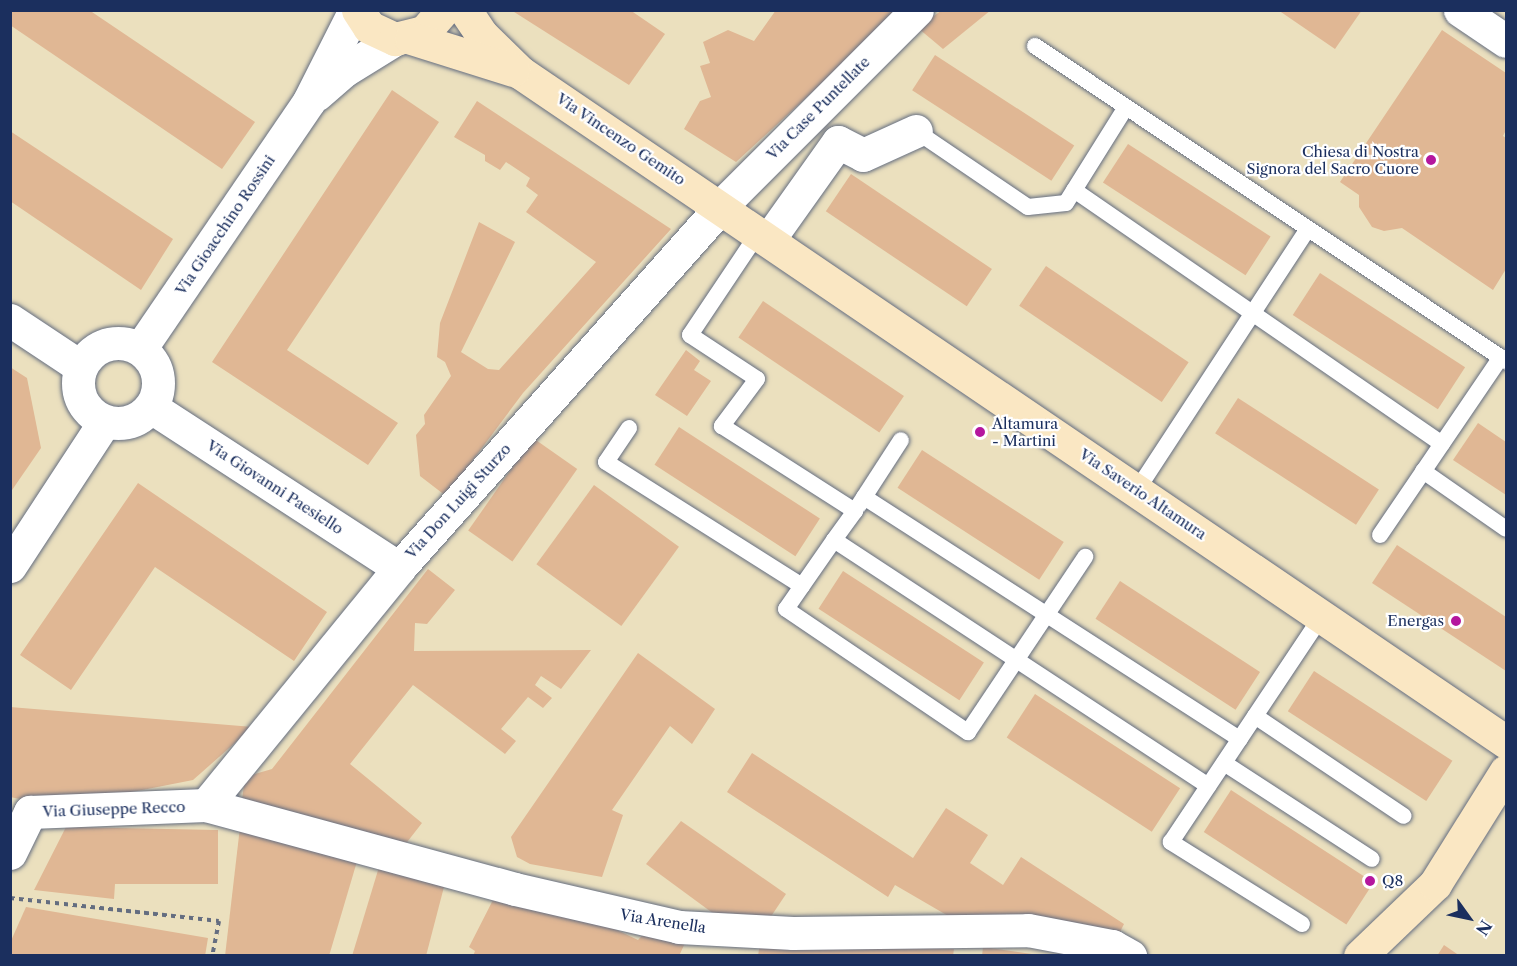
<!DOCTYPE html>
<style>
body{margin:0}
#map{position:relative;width:1517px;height:966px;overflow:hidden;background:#ebe0be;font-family:"Libre Caslon Text",serif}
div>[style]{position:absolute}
.building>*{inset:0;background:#e0b794;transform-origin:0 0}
.path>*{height:4px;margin-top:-2px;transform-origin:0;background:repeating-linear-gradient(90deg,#646d80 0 4.5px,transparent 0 9px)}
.roads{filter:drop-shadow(0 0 2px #646d80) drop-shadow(0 0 2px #646d80)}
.service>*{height:16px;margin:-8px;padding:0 8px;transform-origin:8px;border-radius:8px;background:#fff}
.minor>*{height:33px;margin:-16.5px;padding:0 16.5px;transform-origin:16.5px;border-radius:16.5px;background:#fff}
.minor>.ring{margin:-16.5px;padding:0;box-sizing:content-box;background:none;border:33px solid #fff;border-radius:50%}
.secondary>*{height:33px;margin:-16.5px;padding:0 16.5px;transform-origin:16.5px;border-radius:16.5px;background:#fae7c3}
.dots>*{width:16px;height:16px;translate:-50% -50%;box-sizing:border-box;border:3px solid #fff;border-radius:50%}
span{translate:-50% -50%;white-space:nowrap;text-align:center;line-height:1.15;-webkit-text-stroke:4.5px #fff;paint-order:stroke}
.street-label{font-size:15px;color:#1b2f5e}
.poi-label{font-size:15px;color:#1b2f5e}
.right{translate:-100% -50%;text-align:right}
.left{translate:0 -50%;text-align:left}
.frame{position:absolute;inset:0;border:12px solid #1b2f5e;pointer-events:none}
.north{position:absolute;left:1439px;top:888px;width:60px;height:60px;-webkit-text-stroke:4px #fff;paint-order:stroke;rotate:123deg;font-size:16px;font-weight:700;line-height:24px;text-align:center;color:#1b2f5e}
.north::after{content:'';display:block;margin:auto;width:21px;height:27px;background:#1b2f5e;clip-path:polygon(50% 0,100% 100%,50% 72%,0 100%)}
</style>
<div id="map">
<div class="building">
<div style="clip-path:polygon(10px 10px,89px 10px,255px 122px,222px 169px,10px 25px)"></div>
<div style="clip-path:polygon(511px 10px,630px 10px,665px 34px,629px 85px)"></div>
<div style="clip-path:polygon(776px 10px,890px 10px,895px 16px,736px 162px,684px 129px,700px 101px,711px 97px,700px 66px,710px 63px,703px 42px,728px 30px,754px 41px)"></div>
<div style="clip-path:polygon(942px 10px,991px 10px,943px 49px,918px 28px)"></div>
<div style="clip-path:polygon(1278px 10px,1362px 10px,1335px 49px)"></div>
<div style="clip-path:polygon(1442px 30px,1506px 73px,1506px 130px,1503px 136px,1506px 138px,1506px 269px,1493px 290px,1402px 228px,1384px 231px,1372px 227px,1359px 207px,1359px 195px,1340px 182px)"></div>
<div style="left:935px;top:55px;width:166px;height:42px;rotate:33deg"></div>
<div style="clip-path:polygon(392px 90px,439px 122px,287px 350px,398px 423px,368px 465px,212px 362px)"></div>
<div style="clip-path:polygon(477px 101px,671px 229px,523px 393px,446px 496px,420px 476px,416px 435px,425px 424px,424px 415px,451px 376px,445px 362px,437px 357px,440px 323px,479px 222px,515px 242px,461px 352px,488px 369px,499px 370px,596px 262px,526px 212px,538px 195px,526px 186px,530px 178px,506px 162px,500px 170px,485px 161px,485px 155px,454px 137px)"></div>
<div style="clip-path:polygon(10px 131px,173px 239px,141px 290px,10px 201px)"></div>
<div style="left:1128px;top:144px;width:170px;height:46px;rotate:33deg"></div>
<div style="left:851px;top:174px;width:170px;height:45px;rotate:34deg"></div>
<div style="left:1046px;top:266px;width:172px;height:48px;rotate:34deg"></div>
<div style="left:1320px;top:273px;width:173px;height:50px;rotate:33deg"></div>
<div style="left:763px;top:301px;width:170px;height:44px;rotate:34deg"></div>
<div style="clip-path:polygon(686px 350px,700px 361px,694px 370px,711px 381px,687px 416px,655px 395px)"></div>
<div style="clip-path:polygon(10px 367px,27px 378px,41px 448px,10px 493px)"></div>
<div style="left:1238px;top:398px;width:168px;height:42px;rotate:33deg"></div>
<div style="clip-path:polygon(1478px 423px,1506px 442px,1506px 495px,1453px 460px)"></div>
<div style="left:679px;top:427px;width:168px;height:45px;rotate:33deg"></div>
<div style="left:533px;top:438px;width:54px;height:113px;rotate:35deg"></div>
<div style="left:922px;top:450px;width:169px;height:45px;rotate:33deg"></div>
<div style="clip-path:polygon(138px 483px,327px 612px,294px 661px,155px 567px,71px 690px,20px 655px)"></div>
<div style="left:594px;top:485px;width:105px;height:98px;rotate:36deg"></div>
<div style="clip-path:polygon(1397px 545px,1506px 617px,1506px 671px,1372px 583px)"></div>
<div style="clip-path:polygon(428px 569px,455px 590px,427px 624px,415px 623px,414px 651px,591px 650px,561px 689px,541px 676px,535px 685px,552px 698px,543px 708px,528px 697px,501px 729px,516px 741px,505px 754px,413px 685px,350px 764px,422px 823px,404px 846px,242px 800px,245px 777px,272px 769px)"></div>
<div style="left:843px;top:571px;width:168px;height:45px;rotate:33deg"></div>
<div style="left:1120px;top:581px;width:167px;height:45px;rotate:33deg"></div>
<div style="clip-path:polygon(638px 653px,715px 709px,692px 744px,670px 726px,612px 810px,623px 815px,602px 877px,530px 864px,517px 857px,511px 837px)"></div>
<div style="left:1314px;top:671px;width:165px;height:48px;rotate:33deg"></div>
<div style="left:1035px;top:694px;width:173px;height:52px;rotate:33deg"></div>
<div style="clip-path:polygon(10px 707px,253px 727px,193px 780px,117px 795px,25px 800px,10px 797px)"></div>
<div style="clip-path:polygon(752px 753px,913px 858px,946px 808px,988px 835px,970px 863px,1003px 885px,1021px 857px,1124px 924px,1120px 932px,1047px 918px,950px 917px,895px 885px,888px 897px,727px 792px)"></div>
<div style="left:1231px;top:790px;width:170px;height:50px;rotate:33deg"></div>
<div style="clip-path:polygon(681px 821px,786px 894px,768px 921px,714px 914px,646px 864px)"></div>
<div style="clip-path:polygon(66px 827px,218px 830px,218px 884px,115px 884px,114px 899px,34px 890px)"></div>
<div style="clip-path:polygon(240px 827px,358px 858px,329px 956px,225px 956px)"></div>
<div style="clip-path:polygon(379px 867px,445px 883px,426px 956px,352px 956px)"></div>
<div style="clip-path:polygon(494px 898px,596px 920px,638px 940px,649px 928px,685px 943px,679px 956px,473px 956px,475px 951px,469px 947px)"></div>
<div style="clip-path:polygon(26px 907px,208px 938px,205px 956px,10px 956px,10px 943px)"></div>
<div style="clip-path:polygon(760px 943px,850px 944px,954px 949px,953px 956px,758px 956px)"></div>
<div style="clip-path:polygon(1444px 945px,1460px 956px,1437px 956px)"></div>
<div style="clip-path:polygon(983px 947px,1032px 954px,1032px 956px,982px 956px)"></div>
</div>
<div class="path">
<div style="left:10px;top:898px;width:210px;rotate:6.3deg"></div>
<div style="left:219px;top:921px;width:36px;rotate:101deg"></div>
</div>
<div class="roads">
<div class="service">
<div style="left:1035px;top:46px;width:567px;rotate:33.77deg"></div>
<div style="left:916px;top:131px;width:135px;rotate:34.2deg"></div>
<div style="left:1028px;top:207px;width:38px;rotate:-6deg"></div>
<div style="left:1066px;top:203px;width:113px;rotate:-58deg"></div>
<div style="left:1074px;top:190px;width:447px;rotate:34.6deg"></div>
<div style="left:759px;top:232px;width:124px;rotate:123.8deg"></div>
<div style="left:690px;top:335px;width:80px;rotate:33.3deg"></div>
<div style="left:757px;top:379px;width:59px;rotate:126.7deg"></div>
<div style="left:722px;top:426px;width:158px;rotate:32.6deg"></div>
<div style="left:855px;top:511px;width:36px;rotate:126deg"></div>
<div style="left:834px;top:540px;width:448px;rotate:33.3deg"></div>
<div style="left:629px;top:428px;width:41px;rotate:124.1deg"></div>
<div style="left:606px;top:462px;width:232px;rotate:32.3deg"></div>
<div style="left:1423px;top:471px;width:101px;rotate:34.9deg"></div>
<div style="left:1137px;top:490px;width:312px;rotate:-56.8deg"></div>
<div style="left:864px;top:497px;width:447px;rotate:32.8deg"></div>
<div style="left:859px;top:505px;width:77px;rotate:-57.1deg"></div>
<div style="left:1380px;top:535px;width:215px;rotate:-55.8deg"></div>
<div style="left:834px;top:540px;width:84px;rotate:124.8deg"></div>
<div style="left:786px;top:609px;width:220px;rotate:34.1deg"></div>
<div style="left:968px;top:732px;width:211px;rotate:-56.2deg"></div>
<div style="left:1255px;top:716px;width:179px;rotate:33.9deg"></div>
<div style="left:1224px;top:763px;width:176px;rotate:33deg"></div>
<div style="left:1302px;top:924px;width:155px;rotate:-148deg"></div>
<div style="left:1171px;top:842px;width:272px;rotate:-56.3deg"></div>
</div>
<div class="minor">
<div style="left:1460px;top:10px;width:55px;rotate:34deg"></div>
<div style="left:317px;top:94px;width:37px;rotate:-41deg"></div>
<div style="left:345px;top:70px;width:59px;rotate:-31.8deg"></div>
<div style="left:769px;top:239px;width:119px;rotate:-54.6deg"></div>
<div style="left:838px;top:142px;width:28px;rotate:27deg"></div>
<div style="left:863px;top:155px;width:58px;rotate:-24.4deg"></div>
<div style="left:10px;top:320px;width:85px;rotate:33.5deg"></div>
<div class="ring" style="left:78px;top:343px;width:47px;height:47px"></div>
<div style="left:140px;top:349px;width:300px;rotate:-55.7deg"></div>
<div style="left:309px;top:101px;width:102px;rotate:-63.2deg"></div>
<div style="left:151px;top:407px;width:296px;rotate:33deg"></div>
<div style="left:10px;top:566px;width:173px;rotate:-56.8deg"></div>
<div style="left:206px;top:805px;width:306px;rotate:-50.8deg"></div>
<div style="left:399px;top:568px;width:484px;rotate:-48.3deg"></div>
<div style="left:721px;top:206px;width:277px;rotate:-45deg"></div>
<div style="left:10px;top:853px;width:46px;rotate:-64deg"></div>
<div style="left:30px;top:812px;width:176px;rotate:-2.3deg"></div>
<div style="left:206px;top:805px;width:320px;rotate:15.2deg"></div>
<div style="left:515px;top:889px;width:168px;rotate:13deg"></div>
<div style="left:679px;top:927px;width:114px;rotate:3deg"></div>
<div style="left:793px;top:933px;width:235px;rotate:-0.7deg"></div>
<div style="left:1028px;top:930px;width:86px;rotate:10.8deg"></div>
<div style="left:1112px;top:946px;width:21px;rotate:29deg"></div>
</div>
<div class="secondary">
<div style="left:358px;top:10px;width:20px;rotate:57deg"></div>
<div style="left:369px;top:27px;width:29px;rotate:25deg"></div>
<div style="left:395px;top:39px;width:30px;rotate:-14deg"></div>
<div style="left:424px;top:32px;width:29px;rotate:-49deg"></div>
<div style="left:465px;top:10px;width:30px;rotate:56deg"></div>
<div style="left:482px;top:35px;width:54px;rotate:44.3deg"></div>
<div style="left:521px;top:73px;width:1191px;rotate:34.18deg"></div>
<div style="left:411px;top:38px;width:107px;rotate:17.4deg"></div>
<div style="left:1360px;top:956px;width:104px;rotate:-43.8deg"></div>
<div style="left:1435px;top:884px;width:133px;rotate:-57.9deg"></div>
</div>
</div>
<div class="dots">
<div style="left:1431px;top:160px;background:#b5179e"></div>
<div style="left:980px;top:432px;background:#b5179e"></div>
<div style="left:1456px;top:621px;background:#b5179e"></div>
<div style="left:1370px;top:881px;background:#b5179e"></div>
</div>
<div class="street-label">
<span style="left:818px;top:108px;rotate:-45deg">Via Case Puntellate</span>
<span style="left:621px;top:139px;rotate:34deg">Via Vincenzo Gemito</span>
<span style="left:225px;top:225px;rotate:-56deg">Via Gioacchino Rossini</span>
<span style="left:275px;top:487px;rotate:33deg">Via Giovanni Paesiello</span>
<span style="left:1143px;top:494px;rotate:34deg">Via Saverio Altamura</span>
<span style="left:458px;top:501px;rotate:-48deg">Via Don Luigi Sturzo</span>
<span style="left:114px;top:809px;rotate:-2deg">Via Giuseppe Recco</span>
<span style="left:663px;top:921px;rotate:9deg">Via Arenella</span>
</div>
<div class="poi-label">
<span class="right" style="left:1419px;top:160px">Chiesa di Nostra<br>Signora del Sacro Cuore</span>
<span class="left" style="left:992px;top:432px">Altamura<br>- Martini</span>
<span class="right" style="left:1444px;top:621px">Energas</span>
<span class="left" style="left:1382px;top:881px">Q8</span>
</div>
<div class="frame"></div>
<div class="north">N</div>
</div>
